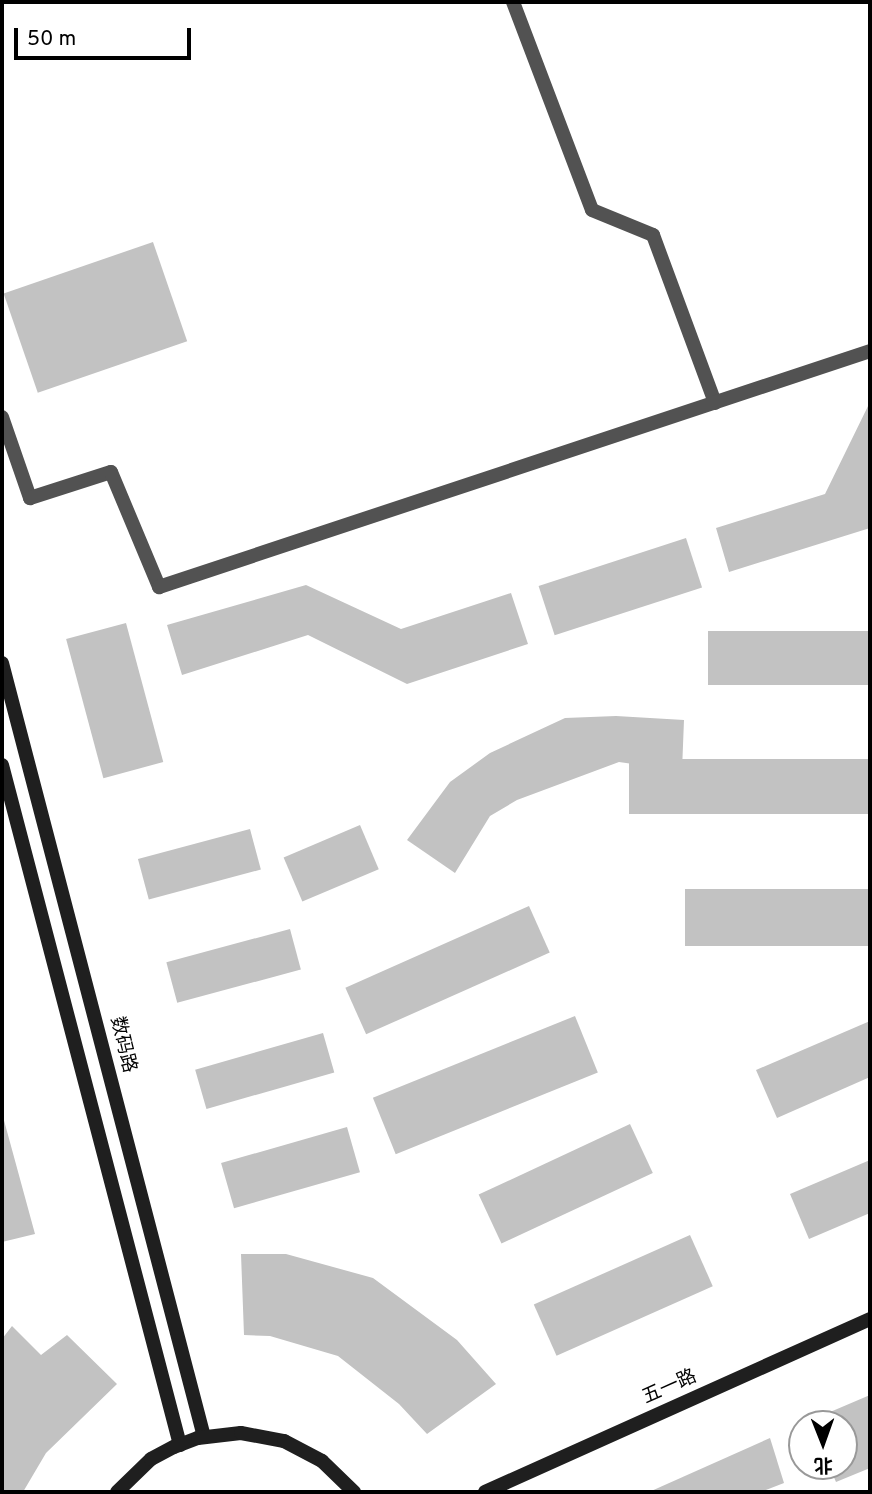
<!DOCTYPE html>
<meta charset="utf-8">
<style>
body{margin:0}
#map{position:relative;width:872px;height:1494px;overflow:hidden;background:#fff;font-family:Overpass,"Noto Sans SC",sans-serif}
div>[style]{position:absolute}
.building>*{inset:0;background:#c2c2c2;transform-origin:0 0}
.minor>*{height:14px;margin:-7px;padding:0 7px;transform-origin:7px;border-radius:7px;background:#525252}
.secondary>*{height:14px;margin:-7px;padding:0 7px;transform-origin:7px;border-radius:7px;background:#1f1f1f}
span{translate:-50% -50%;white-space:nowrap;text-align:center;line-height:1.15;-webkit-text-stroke:5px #fff;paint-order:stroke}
.street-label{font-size:19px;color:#000}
.frame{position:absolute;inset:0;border:4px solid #000;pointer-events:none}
.north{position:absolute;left:788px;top:1410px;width:70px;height:70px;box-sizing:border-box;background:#fff;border:2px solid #999;border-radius:50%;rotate:179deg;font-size:19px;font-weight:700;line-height:28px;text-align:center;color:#000}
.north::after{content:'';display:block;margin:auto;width:24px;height:32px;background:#000;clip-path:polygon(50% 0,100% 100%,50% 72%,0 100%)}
.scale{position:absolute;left:14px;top:28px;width:177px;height:32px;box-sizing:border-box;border:4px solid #000;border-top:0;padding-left:9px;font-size:21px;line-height:24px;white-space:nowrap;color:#000;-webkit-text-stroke:5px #fff;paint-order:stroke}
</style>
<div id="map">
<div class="building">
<div style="left:153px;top:242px;width:105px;height:158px;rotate:71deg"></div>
<div style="clip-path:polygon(870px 402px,870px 528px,729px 572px,716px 528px,825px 494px)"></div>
<div style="left:686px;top:538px;width:52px;height:155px;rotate:72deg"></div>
<div style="clip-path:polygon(306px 585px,401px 629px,511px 593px,528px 644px,407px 684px,308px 635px,182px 675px,167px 625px)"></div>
<div style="left:126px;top:623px;width:144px;height:62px;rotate:75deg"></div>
<div style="left:870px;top:631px;width:54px;height:162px;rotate:90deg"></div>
<div style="clip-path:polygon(616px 716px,684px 720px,682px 771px,619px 762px,517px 800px,490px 816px,455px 873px,407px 840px,450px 782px,490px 753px,565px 718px)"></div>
<div style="left:870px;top:759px;width:55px;height:241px;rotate:90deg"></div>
<div style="left:360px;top:825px;width:48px;height:83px;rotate:67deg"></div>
<div style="left:250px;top:829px;width:42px;height:116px;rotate:75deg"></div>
<div style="left:870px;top:889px;width:57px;height:185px;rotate:90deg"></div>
<div style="left:529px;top:906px;width:51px;height:201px;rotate:66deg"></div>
<div style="left:290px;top:929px;width:42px;height:128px;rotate:75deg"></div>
<div style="left:575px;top:1016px;width:61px;height:218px;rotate:68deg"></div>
<div style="clip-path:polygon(870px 1021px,870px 1077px,777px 1118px,756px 1070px)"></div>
<div style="left:323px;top:1033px;width:41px;height:133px;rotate:74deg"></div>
<div style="clip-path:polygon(2px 1113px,35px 1234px,2px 1242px)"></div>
<div style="left:630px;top:1124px;width:54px;height:167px;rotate:65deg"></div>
<div style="left:347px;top:1127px;width:47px;height:131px;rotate:74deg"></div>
<div style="clip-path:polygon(870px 1160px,870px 1213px,809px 1239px,790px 1194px)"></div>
<div style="left:690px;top:1235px;width:56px;height:171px;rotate:66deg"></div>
<div style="clip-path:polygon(241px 1254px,286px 1254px,373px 1278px,457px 1340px,496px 1384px,427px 1434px,399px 1404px,338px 1356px,270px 1336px,244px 1335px)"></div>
<div style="clip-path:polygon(12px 1326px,41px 1355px,67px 1335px,117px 1384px,46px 1453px,23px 1492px,2px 1492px,2px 1339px)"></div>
<div style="clip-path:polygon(870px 1395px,870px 1468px,836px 1482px,829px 1466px,844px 1466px,844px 1424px,809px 1421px)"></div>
<div style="clip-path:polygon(770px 1438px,784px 1483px,761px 1492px,649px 1492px)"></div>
</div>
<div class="minor">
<div style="left:513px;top:2px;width:222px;rotate:69.2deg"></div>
<div style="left:592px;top:210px;width:66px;rotate:22.3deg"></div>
<div style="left:653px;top:235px;width:179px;rotate:69.7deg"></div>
<div style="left:2px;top:417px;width:86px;rotate:70.9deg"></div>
<div style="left:30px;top:498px;width:85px;rotate:-17.8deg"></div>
<div style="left:111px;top:472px;width:125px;rotate:67.3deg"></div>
<div style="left:159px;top:587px;width:749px;rotate:-18.36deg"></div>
</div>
<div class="secondary">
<div style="left:2px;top:663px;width:800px;rotate:75.37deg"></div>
<div style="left:2px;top:765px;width:703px;rotate:75.33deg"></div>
<div style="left:117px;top:1492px;width:47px;rotate:-44.1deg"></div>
<div style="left:151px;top:1459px;width:26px;rotate:-28deg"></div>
<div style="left:174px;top:1447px;width:26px;rotate:-21deg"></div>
<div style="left:198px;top:1438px;width:43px;rotate:-6.6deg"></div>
<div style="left:241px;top:1433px;width:44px;rotate:10.5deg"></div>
<div style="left:284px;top:1441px;width:43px;rotate:27.8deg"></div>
<div style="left:322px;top:1461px;width:45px;rotate:44.1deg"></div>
<div style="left:485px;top:1492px;width:422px;rotate:-24.2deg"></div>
</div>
<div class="street-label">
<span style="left:122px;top:1045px;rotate:76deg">数码路</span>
<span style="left:670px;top:1388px;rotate:-24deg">五一路</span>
</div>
<div class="frame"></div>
<div class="north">北</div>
<div class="scale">50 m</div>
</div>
